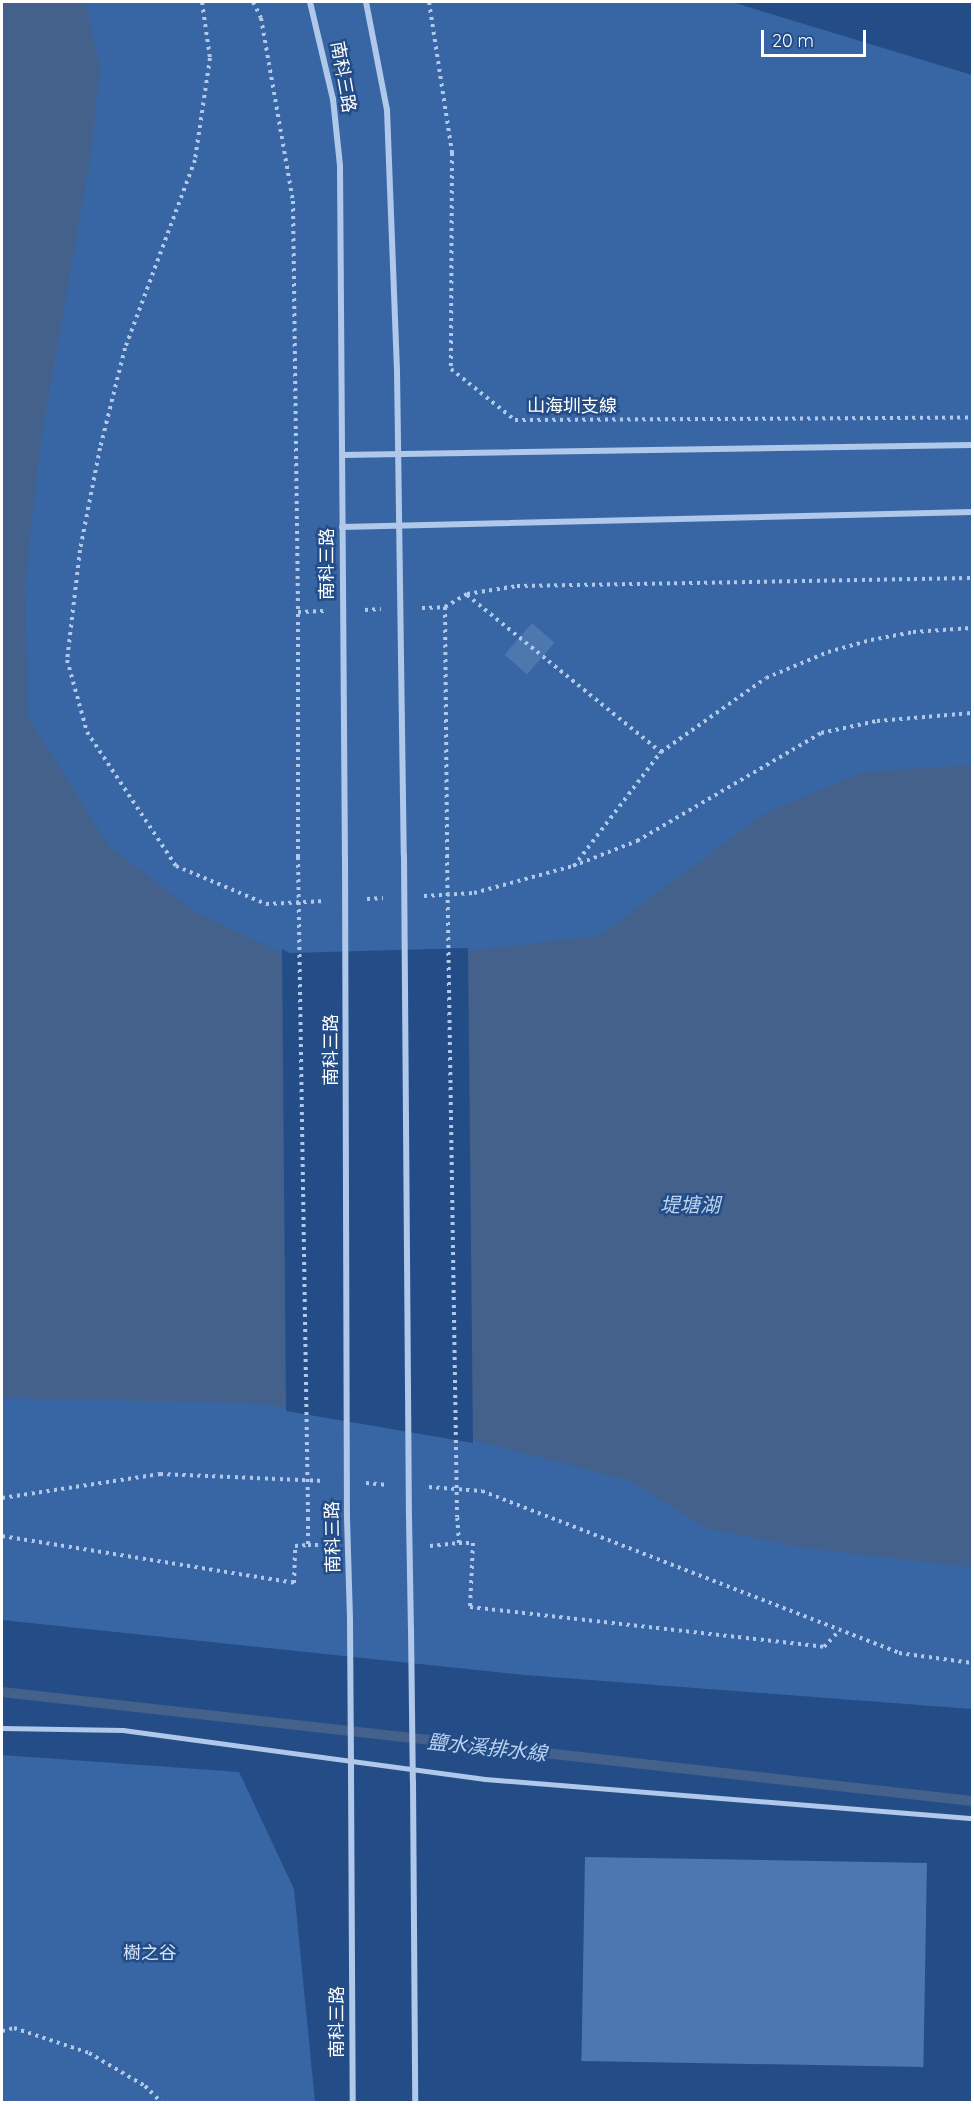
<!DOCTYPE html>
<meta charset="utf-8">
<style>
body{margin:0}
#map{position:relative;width:974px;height:2104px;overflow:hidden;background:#244d88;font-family:Quicksand,"Noto Sans TC",sans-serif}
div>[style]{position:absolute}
.green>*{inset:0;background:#3866a4}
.water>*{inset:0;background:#43618b}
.pier>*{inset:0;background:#244d88}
.stream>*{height:10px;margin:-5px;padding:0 5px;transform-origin:5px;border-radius:5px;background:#43618b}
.building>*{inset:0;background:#4c77af;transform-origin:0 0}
.path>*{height:4px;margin-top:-2px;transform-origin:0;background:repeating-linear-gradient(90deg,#b0c8e9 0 3px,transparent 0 7.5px)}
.service>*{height:4.5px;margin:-2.25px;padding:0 2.25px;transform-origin:2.25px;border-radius:2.25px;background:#b0c8e9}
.minor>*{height:6px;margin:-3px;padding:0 3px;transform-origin:3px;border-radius:3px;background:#b0c8e9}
.path-bridge>*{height:4px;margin-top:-2px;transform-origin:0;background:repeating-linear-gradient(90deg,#b0c8e9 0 3px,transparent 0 7.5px)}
.minor-bridge>*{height:6px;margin:-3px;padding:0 3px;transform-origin:3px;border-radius:3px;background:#b0c8e9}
span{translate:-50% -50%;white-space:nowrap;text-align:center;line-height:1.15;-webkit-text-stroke:5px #244d88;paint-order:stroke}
.street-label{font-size:18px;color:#fff}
.park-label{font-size:18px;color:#d4e3f7}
.water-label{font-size:20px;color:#bbd2f0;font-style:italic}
.frame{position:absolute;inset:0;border:3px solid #fff;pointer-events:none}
.scale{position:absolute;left:761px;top:30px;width:105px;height:27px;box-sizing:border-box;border:3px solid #fff;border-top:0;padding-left:8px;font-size:18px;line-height:21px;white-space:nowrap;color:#fff;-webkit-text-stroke:4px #244d88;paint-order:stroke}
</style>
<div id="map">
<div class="green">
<div style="clip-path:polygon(2px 2px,732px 2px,972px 75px,972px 1709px,525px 1675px,2px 1620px)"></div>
<div style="clip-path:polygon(2px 1755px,239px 1772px,294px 1889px,315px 2102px,2px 2102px)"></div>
</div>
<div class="water">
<div style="clip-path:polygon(2px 2px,85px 2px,100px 66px,91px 155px,41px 439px,25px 584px,28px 717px,108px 845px,195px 912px,289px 956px,464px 952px,601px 935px,765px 813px,864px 772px,972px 765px,972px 1567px,803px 1548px,706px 1528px,628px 1480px,473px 1440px,259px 1403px,2px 1398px)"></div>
</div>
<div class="pier">
<div style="clip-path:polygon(468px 948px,473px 1443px,286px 1411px,282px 949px,290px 953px)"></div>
</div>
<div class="stream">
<div style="left:2px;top:1692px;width:976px;rotate:6.41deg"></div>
</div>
<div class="building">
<div style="left:532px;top:623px;width:30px;height:42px;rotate:41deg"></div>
<div style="left:585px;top:1857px;width:342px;height:204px;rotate:1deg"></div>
</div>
<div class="path">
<div style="left:202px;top:2px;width:57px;rotate:81.9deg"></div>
<div style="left:210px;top:58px;width:103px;rotate:98.4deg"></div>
<div style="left:195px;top:160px;width:201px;rotate:110.4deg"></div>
<div style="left:125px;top:348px;width:103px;rotate:104deg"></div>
<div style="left:100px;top:448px;width:104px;rotate:101.1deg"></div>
<div style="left:80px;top:550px;width:111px;rotate:96.7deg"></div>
<div style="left:67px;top:660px;width:75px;rotate:74.5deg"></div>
<div style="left:87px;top:732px;width:161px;rotate:56.4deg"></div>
<div style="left:176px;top:866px;width:98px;rotate:22.9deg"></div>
<div style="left:266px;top:904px;width:60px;rotate:-2.9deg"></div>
<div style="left:253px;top:2px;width:18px;rotate:63deg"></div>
<div style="left:261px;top:18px;width:186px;rotate:80.1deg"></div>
<div style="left:293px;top:201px;width:411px;rotate:89.3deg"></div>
<div style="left:298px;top:612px;width:26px;rotate:-2deg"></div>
<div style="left:429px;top:2px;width:153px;rotate:81.3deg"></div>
<div style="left:452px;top:153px;width:216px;rotate:90.3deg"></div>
<div style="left:451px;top:369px;width:82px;rotate:38.6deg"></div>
<div style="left:515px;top:420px;width:457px;rotate:-0.3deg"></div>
<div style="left:467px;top:595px;width:250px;rotate:39deg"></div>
<div style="left:445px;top:607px;width:248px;rotate:89.5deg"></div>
<div style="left:422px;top:608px;width:23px;rotate:-2deg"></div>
<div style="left:445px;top:607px;width:26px;rotate:-31deg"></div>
<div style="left:467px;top:594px;width:51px;rotate:-9.1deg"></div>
<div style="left:517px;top:586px;width:455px;rotate:-1deg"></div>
<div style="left:365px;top:610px;width:16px;rotate:-4deg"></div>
<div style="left:298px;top:857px;width:245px;rotate:-90deg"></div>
<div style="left:574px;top:866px;width:143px;rotate:-52.7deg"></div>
<div style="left:661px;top:752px;width:128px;rotate:-35.2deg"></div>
<div style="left:766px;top:678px;width:67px;rotate:-22.8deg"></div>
<div style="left:828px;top:652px;width:45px;rotate:-15.6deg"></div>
<div style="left:871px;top:640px;width:43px;rotate:-10.8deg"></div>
<div style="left:913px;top:632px;width:59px;rotate:-3.9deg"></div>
<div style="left:424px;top:896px;width:50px;rotate:-3.4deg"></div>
<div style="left:474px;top:893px;width:103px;rotate:-15.3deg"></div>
<div style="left:573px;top:866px;width:69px;rotate:-21.3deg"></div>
<div style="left:637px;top:841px;width:213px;rotate:-30.4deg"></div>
<div style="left:821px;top:733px;width:57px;rotate:-12.1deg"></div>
<div style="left:877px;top:721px;width:95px;rotate:-4.8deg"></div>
<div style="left:367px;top:899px;width:16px;rotate:-4deg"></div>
<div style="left:366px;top:1483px;width:22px;rotate:5deg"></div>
<div style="left:429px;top:1487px;width:53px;rotate:4.3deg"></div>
<div style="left:482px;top:1491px;width:447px;rotate:21.2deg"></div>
<div style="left:899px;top:1653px;width:74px;rotate:7.8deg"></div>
<div style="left:2px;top:1498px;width:160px;rotate:-8.6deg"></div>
<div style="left:160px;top:1474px;width:165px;rotate:2.4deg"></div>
<div style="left:308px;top:1518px;width:27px;rotate:90deg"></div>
<div style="left:308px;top:1545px;width:20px"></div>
<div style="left:2px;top:1536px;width:296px;rotate:9.1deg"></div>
<div style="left:294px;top:1583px;width:37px;rotate:-88deg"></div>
<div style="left:295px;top:1546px;width:13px;rotate:-4deg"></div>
<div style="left:459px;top:1543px;width:14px"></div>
<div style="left:473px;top:1543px;width:64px;rotate:92.7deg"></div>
<div style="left:470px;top:1607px;width:356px;rotate:6.4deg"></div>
<div style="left:824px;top:1647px;width:21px;rotate:-47deg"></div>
<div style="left:430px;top:1546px;width:29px;rotate:-6deg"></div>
<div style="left:459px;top:1543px;width:26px;rotate:-94deg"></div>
<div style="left:2px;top:2031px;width:12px;rotate:-14deg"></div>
<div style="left:14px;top:2028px;width:79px;rotate:18.4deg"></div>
<div style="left:89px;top:2053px;width:65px;rotate:30.5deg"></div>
<div style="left:145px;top:2086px;width:23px;rotate:45deg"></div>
</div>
<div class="service">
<div style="left:2px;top:1728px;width:121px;rotate:0.9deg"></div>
<div style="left:123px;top:1730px;width:365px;rotate:7.7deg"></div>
<div style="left:485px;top:1779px;width:489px;rotate:4.6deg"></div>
</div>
<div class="minor">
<div style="left:310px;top:2px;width:100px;rotate:76.7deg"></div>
<div style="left:333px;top:99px;width:67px;rotate:84deg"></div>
<div style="left:340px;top:166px;width:691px;rotate:89.59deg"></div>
<div style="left:366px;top:2px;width:110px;rotate:79deg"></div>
<div style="left:387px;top:110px;width:260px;rotate:87.8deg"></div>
<div style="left:397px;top:370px;width:486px;rotate:89.2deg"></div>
<div style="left:342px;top:455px;width:630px;rotate:-0.91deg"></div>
<div style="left:342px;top:527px;width:630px;rotate:-1.36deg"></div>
<div style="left:409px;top:1517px;width:112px;rotate:89deg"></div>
<div style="left:347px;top:1518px;width:104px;rotate:88.3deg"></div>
<div style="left:351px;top:1774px;width:328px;rotate:89.7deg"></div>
<div style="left:413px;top:1782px;width:320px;rotate:89.6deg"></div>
</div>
<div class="path-bridge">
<div style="left:447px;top:855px;width:662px;rotate:89.13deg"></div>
<div style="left:298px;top:857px;width:661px;rotate:89.13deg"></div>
</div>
<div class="minor-bridge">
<div style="left:404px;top:856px;width:661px;rotate:89.57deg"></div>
<div style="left:345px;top:857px;width:661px;rotate:89.83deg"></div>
<div style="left:350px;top:1622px;width:152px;rotate:89.6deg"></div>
<div style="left:411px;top:1629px;width:153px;rotate:89.3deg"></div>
</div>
<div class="street-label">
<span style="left:343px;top:77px;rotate:80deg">南科三路</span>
<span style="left:572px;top:406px">山海圳支線</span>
<span style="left:327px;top:564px;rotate:-90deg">南科三路</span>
<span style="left:331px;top:1050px;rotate:-90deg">南科三路</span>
<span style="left:333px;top:1537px;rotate:-91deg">南科三路</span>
<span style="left:337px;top:2022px;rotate:-90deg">南科三路</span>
</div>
<div class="park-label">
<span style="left:150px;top:1953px">樹之谷</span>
</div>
<div class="water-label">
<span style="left:690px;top:1204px">堤塘湖</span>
<span style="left:487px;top:1747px;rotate:6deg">鹽水溪排水線</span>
</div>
<div class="frame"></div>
<div class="scale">20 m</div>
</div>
